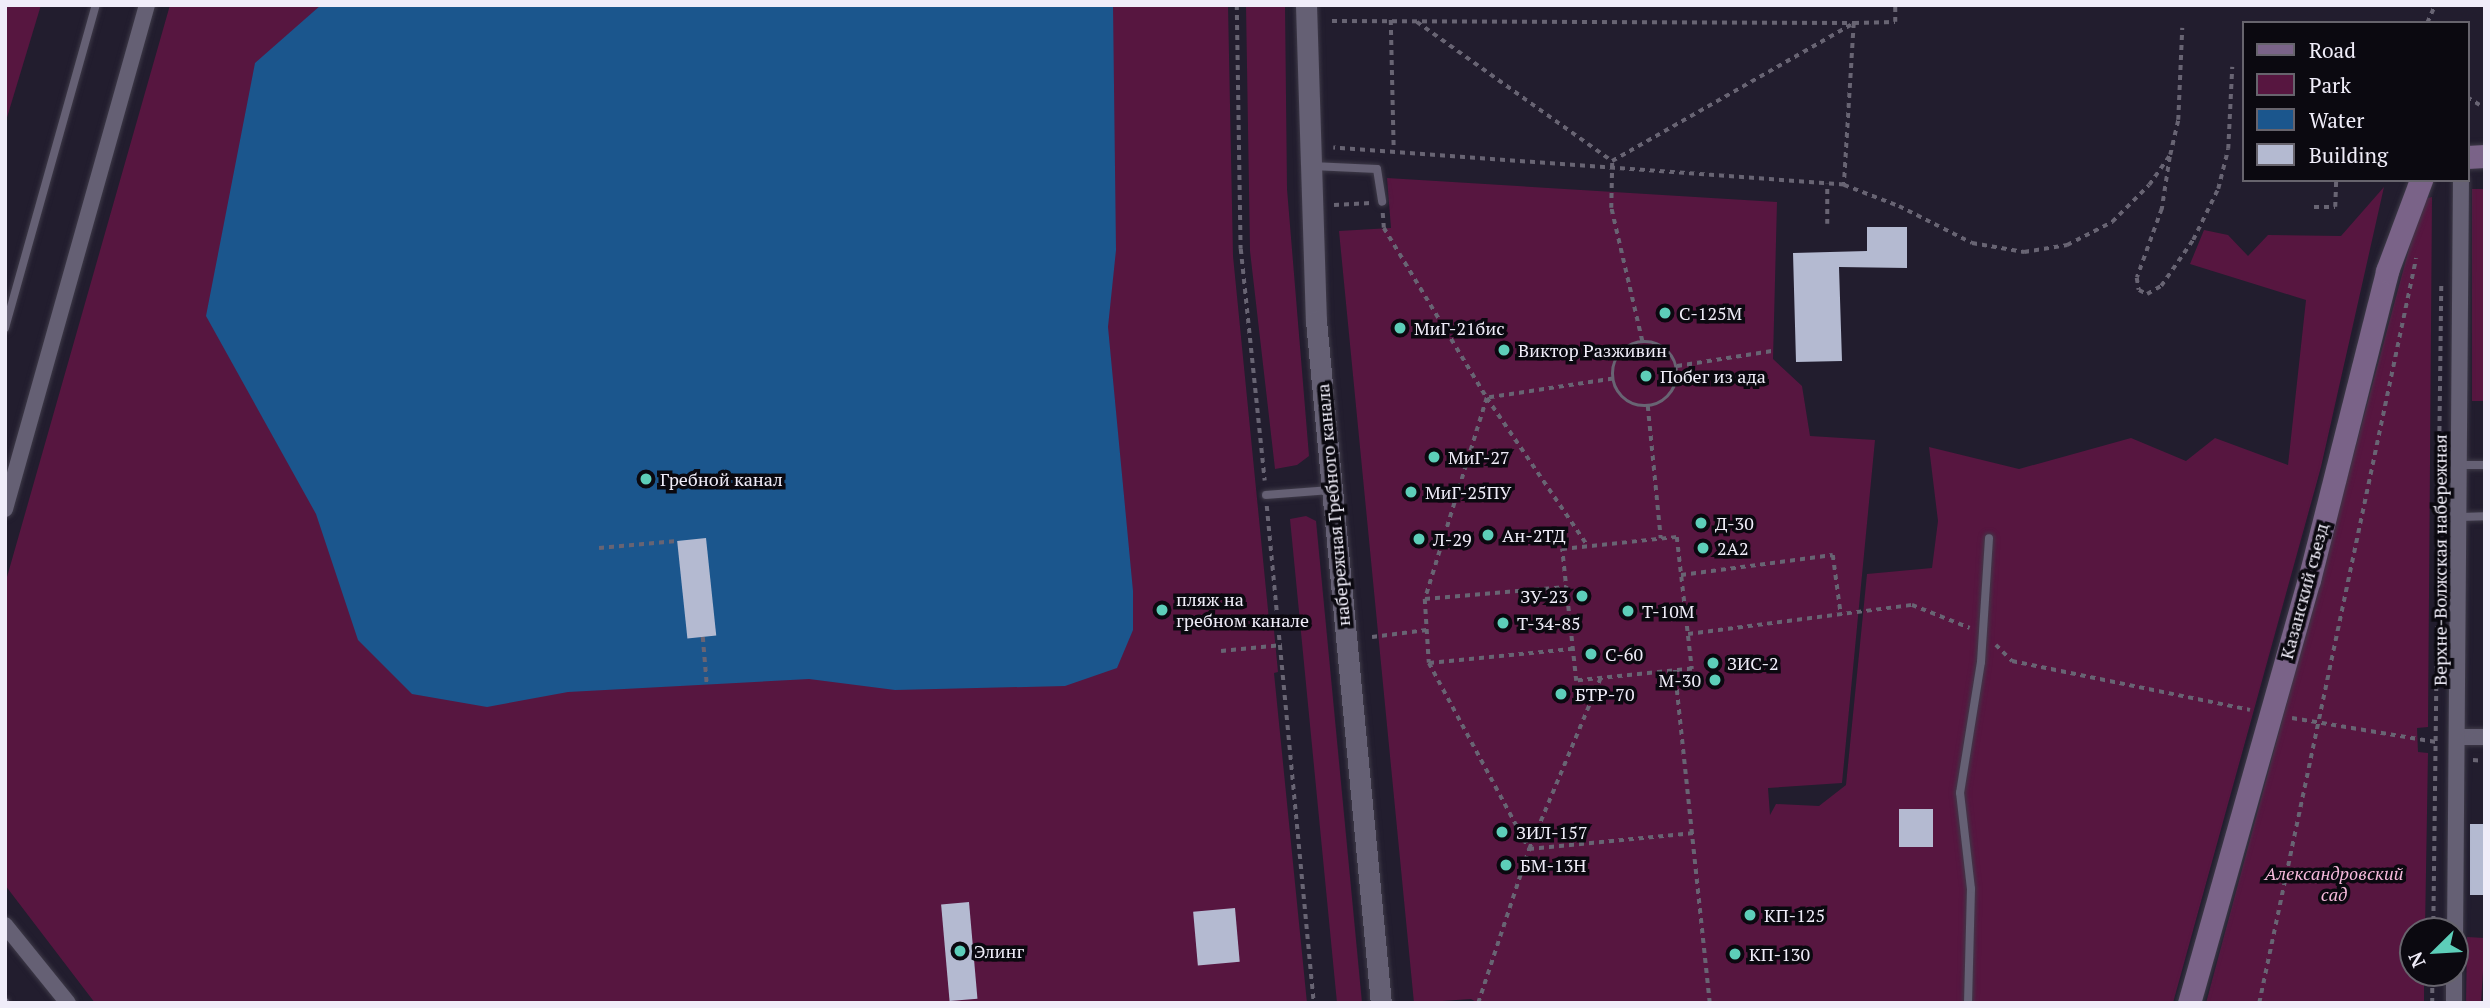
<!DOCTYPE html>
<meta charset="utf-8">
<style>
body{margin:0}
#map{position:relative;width:2490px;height:1008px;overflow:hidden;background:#221d2e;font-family:"PT Serif",serif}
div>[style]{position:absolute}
.green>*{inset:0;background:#571640;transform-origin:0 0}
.water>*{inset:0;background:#1b568d}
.building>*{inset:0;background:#b4bad1;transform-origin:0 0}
.path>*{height:3.5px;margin-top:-1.75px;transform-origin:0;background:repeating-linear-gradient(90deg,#686473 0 5px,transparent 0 10px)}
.path>.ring{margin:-1.75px;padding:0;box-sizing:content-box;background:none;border:3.5px solid #686473;border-radius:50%}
.roads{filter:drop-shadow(0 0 2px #3e3a48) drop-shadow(0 0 2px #3e3a48)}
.service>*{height:8px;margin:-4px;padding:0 4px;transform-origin:4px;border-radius:4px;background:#656074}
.minor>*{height:16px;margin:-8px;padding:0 8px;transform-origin:8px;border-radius:8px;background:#656074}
.tertiary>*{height:21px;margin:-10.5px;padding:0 10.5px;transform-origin:10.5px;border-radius:10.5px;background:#656074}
.secondary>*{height:23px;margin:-11.5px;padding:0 11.5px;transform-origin:11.5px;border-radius:11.5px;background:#7a6388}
.dots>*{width:19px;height:19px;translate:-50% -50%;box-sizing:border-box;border:4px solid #0b0910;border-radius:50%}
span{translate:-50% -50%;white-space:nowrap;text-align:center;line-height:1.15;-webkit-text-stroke:7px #0b0910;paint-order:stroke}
.poi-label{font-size:18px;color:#f0edf9}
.left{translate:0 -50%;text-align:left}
.right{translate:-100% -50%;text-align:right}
.street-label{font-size:18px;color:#f0edf9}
.park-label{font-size:18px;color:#f7badc;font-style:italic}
.frame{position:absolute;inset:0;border:7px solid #f0edf9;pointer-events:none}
.legend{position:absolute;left:2242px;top:21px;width:228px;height:161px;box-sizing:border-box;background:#0b0910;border:2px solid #67646d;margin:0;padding:9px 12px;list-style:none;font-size:21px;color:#f0edf9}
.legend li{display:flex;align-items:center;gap:14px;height:35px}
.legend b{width:35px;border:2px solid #67646d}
.north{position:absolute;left:2399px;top:917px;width:70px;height:70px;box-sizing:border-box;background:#0b0910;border:2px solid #67646d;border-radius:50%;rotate:246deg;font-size:19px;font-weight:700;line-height:28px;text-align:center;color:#f0edf9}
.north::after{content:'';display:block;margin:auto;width:24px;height:32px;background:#5dceb9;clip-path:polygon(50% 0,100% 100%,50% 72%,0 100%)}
</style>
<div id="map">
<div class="green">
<div style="clip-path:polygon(5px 5px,41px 5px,5px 124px)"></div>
<div style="clip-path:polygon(170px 5px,1228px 5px,1233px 256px,1269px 620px,1273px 620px,1278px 672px,1274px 673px,1307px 1003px,95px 1003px,5px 885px,5px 584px)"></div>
<div style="clip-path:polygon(1246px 5px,1285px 5px,1287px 189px,1309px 456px,1297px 465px,1275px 469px,1250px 251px)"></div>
<div style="clip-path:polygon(1387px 178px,1777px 202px,1773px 359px,1802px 386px,1810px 436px,1875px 440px,1842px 783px,1768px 788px,1770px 815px,1776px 804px,1819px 806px,1846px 785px,1867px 574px,1932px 568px,1938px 521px,1929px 447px,2019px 469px,2131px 438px,2186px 461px,2215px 438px,2288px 465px,2306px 300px,2190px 264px,2204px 230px,2228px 235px,2248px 256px,2268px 235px,2341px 236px,2384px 187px,2321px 467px,2173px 1003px,1478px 1003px,1471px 999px,1414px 1003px,1339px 231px,1391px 228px)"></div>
<div style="left:2485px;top:189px;width:212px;height:13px;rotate:90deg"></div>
<div style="clip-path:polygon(2432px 197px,2428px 727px,2417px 728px,2418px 752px,2428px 753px,2425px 931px,2413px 931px,2413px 973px,2424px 973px,2424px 1003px,2206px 1003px,2418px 215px,2424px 199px)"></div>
<div style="clip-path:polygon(1306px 516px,1316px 521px,1362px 1003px,1337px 1003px,1290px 519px)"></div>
<div style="clip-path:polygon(2467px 937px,2485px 938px,2481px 1003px,2466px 1003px)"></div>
</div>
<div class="water">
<div style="clip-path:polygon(321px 5px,1113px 5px,1116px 250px,1108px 327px,1133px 591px,1133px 630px,1117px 668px,1065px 686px,895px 690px,809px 679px,568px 692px,487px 707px,412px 694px,358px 640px,316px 514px,206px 316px,255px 63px)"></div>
</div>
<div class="building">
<div style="clip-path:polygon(1867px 227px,1907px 227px,1907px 268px,1839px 267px,1842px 361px,1796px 362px,1793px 253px,1867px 251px)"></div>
<div style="left:706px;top:538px;width:98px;height:29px;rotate:84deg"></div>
<div style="left:1899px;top:809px;width:34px;height:38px"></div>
<div style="left:2470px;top:824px;width:15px;height:71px"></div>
<div style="left:969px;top:902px;width:97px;height:28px;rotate:85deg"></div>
<div style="left:1235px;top:908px;width:54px;height:42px;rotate:85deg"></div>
</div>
<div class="path">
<div style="left:1237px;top:5px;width:244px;rotate:89.1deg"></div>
<div style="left:1241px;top:249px;width:233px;rotate:84.1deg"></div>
<div style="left:1391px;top:20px;width:130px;rotate:88.7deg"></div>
<div style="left:1332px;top:21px;width:522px;rotate:0.22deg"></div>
<div style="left:1854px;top:23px;width:162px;rotate:93.5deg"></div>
<div style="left:1844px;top:185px;width:512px;rotate:-175.86deg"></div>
<div style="left:1417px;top:22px;width:239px;rotate:35.5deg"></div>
<div style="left:2427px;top:23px;width:20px;rotate:-66deg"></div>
<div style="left:2467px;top:97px;width:15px;rotate:32deg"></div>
<div style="left:2170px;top:157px;width:53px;rotate:98.7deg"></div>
<div style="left:2162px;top:209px;width:73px;rotate:109.9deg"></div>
<div style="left:2137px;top:278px;width:12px;rotate:81deg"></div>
<div style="left:2139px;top:290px;width:9px;rotate:27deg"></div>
<div style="left:2147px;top:294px;width:16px;rotate:-30deg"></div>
<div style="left:2161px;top:286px;width:56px;rotate:-55.2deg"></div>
<div style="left:2193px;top:240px;width:57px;rotate:-63.9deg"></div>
<div style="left:2218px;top:189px;width:41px;rotate:-76deg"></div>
<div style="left:2228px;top:149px;width:82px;rotate:-87.2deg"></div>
<div style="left:1844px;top:185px;width:59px;rotate:20.9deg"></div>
<div style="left:1899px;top:206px;width:82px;rotate:26.9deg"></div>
<div style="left:1972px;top:243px;width:53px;rotate:9.8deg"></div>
<div style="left:2024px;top:252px;width:44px;rotate:-9.2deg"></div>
<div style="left:2067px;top:245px;width:51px;rotate:-27.1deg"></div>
<div style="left:2112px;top:222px;width:52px;rotate:-45deg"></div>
<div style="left:2149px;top:185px;width:37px;rotate:-55deg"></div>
<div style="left:2170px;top:155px;width:36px;rotate:-77deg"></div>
<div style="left:2178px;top:120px;width:92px;rotate:-87.5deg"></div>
<div style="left:1334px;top:205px;width:37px;rotate:-3deg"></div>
<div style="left:2314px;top:207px;width:21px"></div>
<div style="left:2335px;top:207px;width:27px;rotate:-88deg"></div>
<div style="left:1383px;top:213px;width:15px;rotate:86deg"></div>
<div style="left:1384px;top:228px;width:199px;rotate:58.8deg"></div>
<div style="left:1487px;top:398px;width:179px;rotate:55.7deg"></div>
<div style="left:1827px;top:224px;width:40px;rotate:-90deg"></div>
<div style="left:1642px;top:341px;width:137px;rotate:-103.1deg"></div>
<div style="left:1611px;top:208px;width:47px;rotate:-88.8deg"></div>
<div style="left:1612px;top:161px;width:279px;rotate:-29.7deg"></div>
<div style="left:1854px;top:23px;width:41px;rotate:-1.4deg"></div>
<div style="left:1895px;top:22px;width:17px;rotate:-90deg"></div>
<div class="ring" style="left:1613px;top:342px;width:60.5px;height:60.5px"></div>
<div style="left:1677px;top:366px;width:96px;rotate:-9deg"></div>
<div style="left:1613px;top:379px;width:127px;rotate:171.4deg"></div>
<div style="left:1487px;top:398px;width:210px;rotate:107.1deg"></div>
<div style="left:1425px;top:599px;width:64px;rotate:86.4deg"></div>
<div style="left:1429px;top:663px;width:211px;rotate:61.7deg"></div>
<div style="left:1529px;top:849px;width:166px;rotate:-5.5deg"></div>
<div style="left:1648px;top:406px;width:133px;rotate:84.4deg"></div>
<div style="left:1267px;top:506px;width:499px;rotate:84.6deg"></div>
<div style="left:1677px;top:537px;width:133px;rotate:83.5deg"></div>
<div style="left:1692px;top:669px;width:117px;rotate:174.1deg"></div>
<div style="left:1576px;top:681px;width:133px;rotate:-96.1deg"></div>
<div style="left:1562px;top:549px;width:116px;rotate:-6deg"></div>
<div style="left:599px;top:548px;width:78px;rotate:-5.1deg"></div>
<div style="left:1681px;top:575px;width:153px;rotate:-7.5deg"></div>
<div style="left:1833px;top:555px;width:61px;rotate:82.4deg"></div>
<div style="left:1425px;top:599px;width:142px;rotate:-4.9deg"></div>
<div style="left:1688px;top:634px;width:226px;rotate:-7.4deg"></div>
<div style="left:1912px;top:605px;width:62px;rotate:21.6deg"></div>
<div style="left:703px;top:637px;width:48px;rotate:85.2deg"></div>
<div style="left:1372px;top:637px;width:55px;rotate:-7.3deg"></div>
<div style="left:1996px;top:645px;width:23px;rotate:45deg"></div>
<div style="left:2012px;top:661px;width:243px;rotate:11.6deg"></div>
<div style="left:1221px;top:651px;width:61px;rotate:-5.6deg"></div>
<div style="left:1429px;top:663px;width:145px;rotate:-5.6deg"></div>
<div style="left:1675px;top:670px;width:335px;rotate:84deg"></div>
<div style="left:2292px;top:718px;width:146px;rotate:9.5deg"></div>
<div style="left:2473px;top:760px;width:12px;rotate:5deg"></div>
<div style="left:2433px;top:931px;width:649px;rotate:-89.29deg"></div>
<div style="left:1478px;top:1003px;width:162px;rotate:-71.7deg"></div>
<div style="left:1529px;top:849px;width:184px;rotate:-67.3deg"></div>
<div style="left:2259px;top:1003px;width:761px;rotate:-78.1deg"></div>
<div style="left:2432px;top:1003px;width:30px;rotate:-90deg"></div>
</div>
<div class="roads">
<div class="service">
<div style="left:1312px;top:166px;width:65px;rotate:2.6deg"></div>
<div style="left:1377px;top:169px;width:33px;rotate:81deg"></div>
<div style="left:5px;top:328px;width:336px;rotate:-74.3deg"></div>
<div style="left:2461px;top:465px;width:24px"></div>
<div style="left:1266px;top:495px;width:64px;rotate:-4.5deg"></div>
<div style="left:2460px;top:517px;width:25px;rotate:-2deg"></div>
<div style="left:5px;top:1002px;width:1px;rotate:90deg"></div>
<div style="left:1968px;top:1003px;width:114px;rotate:-88.5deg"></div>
<div style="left:1971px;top:889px;width:97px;rotate:-96.5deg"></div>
<div style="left:1960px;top:793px;width:133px;rotate:-80.9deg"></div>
<div style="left:1981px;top:662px;width:124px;rotate:-86.3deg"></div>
</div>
<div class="minor">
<div style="left:5px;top:509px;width:524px;rotate:-74.27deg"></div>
<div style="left:2458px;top:737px;width:27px"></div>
<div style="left:5px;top:925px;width:100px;rotate:51.1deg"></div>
<div style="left:2455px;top:940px;width:760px;rotate:-89.55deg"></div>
<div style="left:2454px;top:1003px;width:30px;rotate:-90deg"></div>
</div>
<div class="tertiary">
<div style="left:1306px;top:5px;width:316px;rotate:88.2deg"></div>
<div style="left:1316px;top:321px;width:685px;rotate:84.56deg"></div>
</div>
<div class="secondary">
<div style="left:2467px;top:157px;width:18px;rotate:-3deg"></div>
<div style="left:2189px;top:1003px;width:440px;rotate:-74.2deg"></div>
<div style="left:2309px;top:580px;width:319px;rotate:-75.8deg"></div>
<div style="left:2387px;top:271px;width:97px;rotate:-69.5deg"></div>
</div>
</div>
<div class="dots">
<div style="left:1665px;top:313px;background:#5dceb9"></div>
<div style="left:1400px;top:328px;background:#5dceb9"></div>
<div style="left:1504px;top:350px;background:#5dceb9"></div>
<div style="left:1646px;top:376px;background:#5dceb9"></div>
<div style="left:1434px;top:457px;background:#5dceb9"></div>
<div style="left:646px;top:479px;background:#5dceb9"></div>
<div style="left:1411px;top:492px;background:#5dceb9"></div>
<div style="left:1701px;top:523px;background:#5dceb9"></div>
<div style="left:1488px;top:535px;background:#5dceb9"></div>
<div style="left:1419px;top:539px;background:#5dceb9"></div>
<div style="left:1703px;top:548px;background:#5dceb9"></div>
<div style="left:1582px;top:596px;background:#5dceb9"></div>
<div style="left:1162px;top:610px;background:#5dceb9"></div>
<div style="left:1628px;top:611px;background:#5dceb9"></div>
<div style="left:1503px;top:623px;background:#5dceb9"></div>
<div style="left:1591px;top:654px;background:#5dceb9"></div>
<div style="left:1713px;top:663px;background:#5dceb9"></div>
<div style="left:1715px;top:680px;background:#5dceb9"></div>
<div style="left:1561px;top:694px;background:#5dceb9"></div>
<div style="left:1502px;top:832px;background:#5dceb9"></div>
<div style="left:1506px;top:865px;background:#5dceb9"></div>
<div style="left:1750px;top:915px;background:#5dceb9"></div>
<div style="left:960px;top:951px;background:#5dceb9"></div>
<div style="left:1735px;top:954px;background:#5dceb9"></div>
</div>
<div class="poi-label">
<span class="left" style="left:1679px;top:313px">С-125М</span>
<span class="left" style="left:1414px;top:328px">МиГ-21бис</span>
<span class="left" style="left:1518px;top:350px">Виктор Разживин</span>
<span class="left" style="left:1660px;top:376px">Побег из ада</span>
<span class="left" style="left:1448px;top:457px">МиГ-27</span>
<span class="left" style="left:660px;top:479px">Гребной канал</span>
<span class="left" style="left:1425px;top:492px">МиГ-25ПУ</span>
<span class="left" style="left:1715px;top:523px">Д-30</span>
<span class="left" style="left:1502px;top:535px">Ан-2ТД</span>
<span class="left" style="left:1433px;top:539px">Л-29</span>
<span class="left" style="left:1717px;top:548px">2А2</span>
<span class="right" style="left:1568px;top:596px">ЗУ-23</span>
<span class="left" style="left:1176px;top:610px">пляж на<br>гребном канале</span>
<span class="left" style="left:1642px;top:611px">Т-10М</span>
<span class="left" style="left:1517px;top:623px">T-34-85</span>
<span class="left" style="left:1605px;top:654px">С-60</span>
<span class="left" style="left:1727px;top:663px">ЗИС-2</span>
<span class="right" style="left:1701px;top:680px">М-30</span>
<span class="left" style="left:1575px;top:694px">БТР-70</span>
<span class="left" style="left:1516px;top:832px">ЗИЛ-157</span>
<span class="left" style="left:1520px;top:865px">БМ-13Н</span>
<span class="left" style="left:1764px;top:915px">КП-125</span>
<span class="left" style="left:974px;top:951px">Элинг</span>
<span class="left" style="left:1749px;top:954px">КП-130</span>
</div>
<div class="street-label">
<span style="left:1333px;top:505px;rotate:-95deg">набережная Гребного канала</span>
<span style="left:2440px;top:560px;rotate:-90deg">Верхне-Волжская набережная</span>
<span style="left:2304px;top:591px;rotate:-75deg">Казанский съезд</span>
</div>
<div class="park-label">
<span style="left:2334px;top:884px">Александровский<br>сад</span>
</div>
<div class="frame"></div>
<ul class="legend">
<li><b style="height:9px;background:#7a6388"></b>Road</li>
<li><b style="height:19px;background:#571640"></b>Park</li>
<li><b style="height:19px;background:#1b568d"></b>Water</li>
<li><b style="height:19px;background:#b4bad1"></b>Building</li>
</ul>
<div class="north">N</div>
</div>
